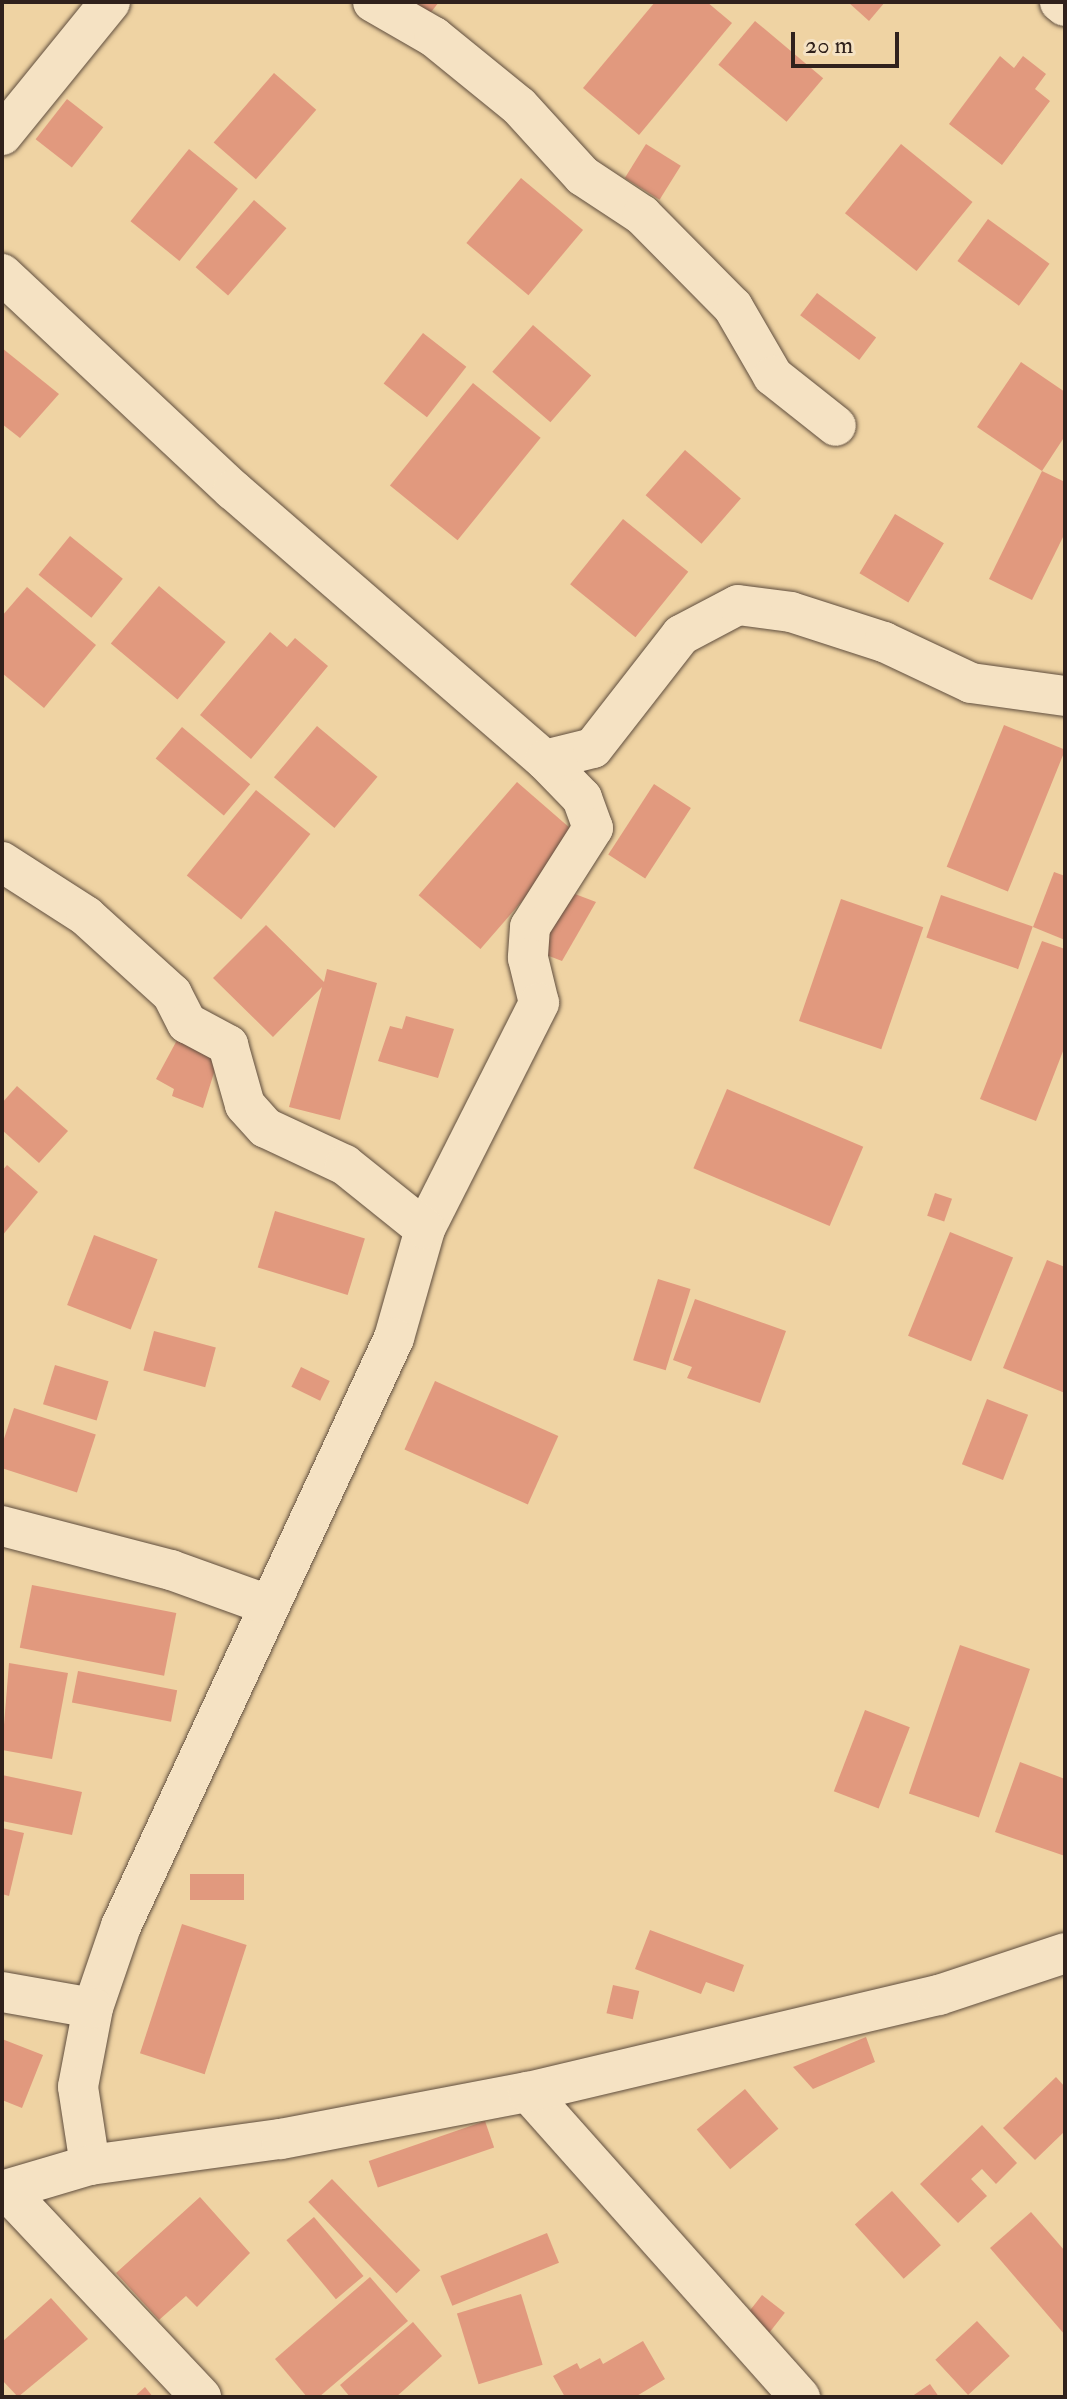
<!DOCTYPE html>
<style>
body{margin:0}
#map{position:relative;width:1067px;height:2399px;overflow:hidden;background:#efd3a3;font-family:"IM FELL Double Pica",serif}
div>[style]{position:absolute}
.building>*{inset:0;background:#e1997e;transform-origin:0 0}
.roads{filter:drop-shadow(0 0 2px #604e3e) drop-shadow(0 0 2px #604e3e)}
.minor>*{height:40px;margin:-20px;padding:0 20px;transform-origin:20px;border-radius:20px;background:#f5e2c3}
span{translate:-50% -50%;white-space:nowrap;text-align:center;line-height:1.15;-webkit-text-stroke:7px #f5e2c3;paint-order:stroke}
.frame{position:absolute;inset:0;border:4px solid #30211c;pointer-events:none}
.scale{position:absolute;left:791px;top:32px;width:108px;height:36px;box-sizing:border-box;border:4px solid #30211c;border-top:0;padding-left:10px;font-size:24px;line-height:28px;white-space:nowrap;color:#30211c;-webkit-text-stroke:6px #f5e2c3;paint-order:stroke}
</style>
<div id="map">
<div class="building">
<div style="clip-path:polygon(410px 2px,439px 2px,428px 16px)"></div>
<div style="clip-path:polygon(655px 2px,707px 2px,732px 23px,639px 135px,583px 88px)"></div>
<div style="clip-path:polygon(848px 2px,885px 2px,869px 21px)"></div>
<div style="left:755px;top:21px;width:89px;height:57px;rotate:40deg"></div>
<div style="clip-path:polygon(1000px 56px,1014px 68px,1023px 56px,1046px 74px,1035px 89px,1050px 101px,1002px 165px,949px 124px)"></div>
<div style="left:274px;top:73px;width:56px;height:92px;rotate:41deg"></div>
<div style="left:67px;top:99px;width:46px;height:51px;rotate:38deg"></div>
<div style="left:646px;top:144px;width:41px;height:40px;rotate:32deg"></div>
<div style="left:901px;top:144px;width:92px;height:89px;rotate:39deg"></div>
<div style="left:189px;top:149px;width:63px;height:93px;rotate:39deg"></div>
<div style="left:521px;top:178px;width:81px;height:85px;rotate:40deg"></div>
<div style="left:254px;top:200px;width:43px;height:89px;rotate:41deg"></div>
<div style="left:988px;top:219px;width:76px;height:52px;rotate:36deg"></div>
<div style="left:817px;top:293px;width:74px;height:28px;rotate:37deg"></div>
<div style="left:533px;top:325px;width:77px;height:62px;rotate:41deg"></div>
<div style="left:423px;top:333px;width:55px;height:64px;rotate:38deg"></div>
<div style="clip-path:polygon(2px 348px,59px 394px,20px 438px,2px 424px)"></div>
<div style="clip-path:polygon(1021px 362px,1065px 392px,1065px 436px,1042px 471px,977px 427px)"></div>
<div style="left:473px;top:383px;width:87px;height:132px;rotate:39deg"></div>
<div style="left:685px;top:450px;width:74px;height:60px;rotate:41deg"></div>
<div style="clip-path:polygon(1042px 471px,1065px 482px,1065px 533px,1032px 600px,989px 579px)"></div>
<div style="left:895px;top:514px;width:57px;height:69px;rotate:31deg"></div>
<div style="left:623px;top:519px;width:84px;height:84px;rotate:39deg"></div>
<div style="left:70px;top:536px;width:68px;height:50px;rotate:39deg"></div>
<div style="left:159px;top:586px;width:87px;height:75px;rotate:40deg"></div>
<div style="clip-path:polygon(27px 587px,96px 645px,44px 708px,2px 673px,2px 616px)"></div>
<div style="clip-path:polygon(270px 632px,287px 647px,295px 638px,328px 666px,251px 759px,200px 715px)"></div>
<div style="left:1004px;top:725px;width:66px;height:153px;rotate:22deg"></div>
<div style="left:317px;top:726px;width:79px;height:67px;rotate:40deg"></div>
<div style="left:182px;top:727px;width:89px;height:41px;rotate:40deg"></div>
<div style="left:517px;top:782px;width:82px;height:150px;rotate:41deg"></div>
<div style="left:654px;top:784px;width:44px;height:84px;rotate:33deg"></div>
<div style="left:256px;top:790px;width:70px;height:110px;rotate:39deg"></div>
<div style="clip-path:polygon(1054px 872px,1065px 876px,1065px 940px,1033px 927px)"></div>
<div style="clip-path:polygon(575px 894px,596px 902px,562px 961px,536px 951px)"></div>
<div style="left:941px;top:895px;width:97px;height:45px;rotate:19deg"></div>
<div style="left:841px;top:899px;width:87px;height:129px;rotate:19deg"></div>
<div style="clip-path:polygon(266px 925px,324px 982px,327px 969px,377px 983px,340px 1120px,289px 1107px,322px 987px,273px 1037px,213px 978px)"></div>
<div style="clip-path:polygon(1042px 941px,1065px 949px,1065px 1046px,1036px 1121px,980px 1099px)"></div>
<div style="clip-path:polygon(406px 1016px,454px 1029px,438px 1078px,378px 1061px,390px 1026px,402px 1029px)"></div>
<div style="clip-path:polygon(183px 1029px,222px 1047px,203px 1108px,172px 1096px,174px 1089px,156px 1079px)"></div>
<div style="clip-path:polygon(17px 1086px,68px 1131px,39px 1163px,2px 1130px,2px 1103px)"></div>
<div style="left:727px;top:1089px;width:148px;height:86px;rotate:23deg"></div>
<div style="clip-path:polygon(7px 1165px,38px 1192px,2px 1236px,2px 1171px)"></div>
<div style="left:935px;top:1193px;width:18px;height:24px;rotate:19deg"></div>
<div style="left:275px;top:1211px;width:94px;height:59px;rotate:17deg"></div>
<div style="left:950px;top:1232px;width:68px;height:112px;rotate:22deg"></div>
<div style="left:94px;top:1235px;width:68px;height:75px;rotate:21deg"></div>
<div style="clip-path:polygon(1047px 1260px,1065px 1267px,1065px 1393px,1003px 1368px)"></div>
<div style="left:658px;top:1279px;width:34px;height:85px;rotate:17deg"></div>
<div style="clip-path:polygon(695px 1299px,786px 1331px,760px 1403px,687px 1378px,692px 1367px,673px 1360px)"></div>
<div style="left:154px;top:1331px;width:64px;height:41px;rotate:15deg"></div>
<div style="left:55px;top:1365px;width:56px;height:41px;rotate:17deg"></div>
<div style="left:301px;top:1367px;width:32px;height:22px;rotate:26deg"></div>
<div style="left:435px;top:1381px;width:135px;height:75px;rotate:24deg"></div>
<div style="left:987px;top:1399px;width:44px;height:70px;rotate:21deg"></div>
<div style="left:14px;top:1408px;width:86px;height:61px;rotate:18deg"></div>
<div style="left:32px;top:1585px;width:147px;height:64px;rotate:11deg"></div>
<div style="left:960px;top:1645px;width:74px;height:157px;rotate:19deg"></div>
<div style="clip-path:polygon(9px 1663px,68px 1673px,52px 1759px,2px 1750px)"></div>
<div style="left:78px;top:1671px;width:101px;height:32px;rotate:11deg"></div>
<div style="left:865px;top:1710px;width:48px;height:87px;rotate:21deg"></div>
<div style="clip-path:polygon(1020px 1762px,1065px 1779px,1065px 1856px,995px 1832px)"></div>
<div style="clip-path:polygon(2px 1775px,82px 1792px,72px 1835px,2px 1821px)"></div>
<div style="clip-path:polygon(2px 1828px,24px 1833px,9px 1896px,2px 1894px)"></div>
<div style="left:244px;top:1874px;width:26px;height:54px;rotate:90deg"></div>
<div style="left:182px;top:1924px;width:68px;height:136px;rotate:18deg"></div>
<div style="clip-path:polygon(650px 1930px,744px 1965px,734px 1992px,706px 1982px,701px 1994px,635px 1969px)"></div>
<div style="left:613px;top:1985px;width:27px;height:29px;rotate:13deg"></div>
<div style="clip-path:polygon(866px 2037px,875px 2062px,813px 2089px,793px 2067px)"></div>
<div style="clip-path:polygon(2px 2039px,43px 2055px,22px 2108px,2px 2100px)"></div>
<div style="clip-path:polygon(1056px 2077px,1065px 2087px,1065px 2131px,1035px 2160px,1003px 2128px)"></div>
<div style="left:745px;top:2089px;width:52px;height:63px;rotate:50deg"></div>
<div style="left:485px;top:2121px;width:28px;height:123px;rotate:71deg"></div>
<div style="clip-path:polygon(982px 2125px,1017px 2163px,996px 2184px,982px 2169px,971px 2179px,987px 2196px,958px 2223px,920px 2184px)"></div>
<div style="left:332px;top:2179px;width:127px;height:33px;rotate:46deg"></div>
<div style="left:892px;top:2191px;width:73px;height:50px;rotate:48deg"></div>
<div style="clip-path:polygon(200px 2197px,250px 2253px,197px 2307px,186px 2296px,159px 2320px,116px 2273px)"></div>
<div style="clip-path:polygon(1031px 2212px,1065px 2251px,1065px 2335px,990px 2248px)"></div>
<div style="left:314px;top:2217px;width:77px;height:36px;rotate:50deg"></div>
<div style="left:547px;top:2233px;width:32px;height:115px;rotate:68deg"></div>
<div style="clip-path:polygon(370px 2277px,408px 2321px,319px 2397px,307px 2397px,275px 2359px)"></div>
<div style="left:521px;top:2294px;width:74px;height:67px;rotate:73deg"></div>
<div style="left:762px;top:2295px;width:29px;height:26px;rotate:38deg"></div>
<div style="clip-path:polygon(51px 2298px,88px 2339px,18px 2397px,2px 2380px,2px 2342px)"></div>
<div style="left:977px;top:2321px;width:48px;height:57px;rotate:47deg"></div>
<div style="clip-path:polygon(413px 2322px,442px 2356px,396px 2397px,350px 2397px,340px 2385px)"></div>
<div style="clip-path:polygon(643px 2341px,665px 2379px,635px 2397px,565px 2397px,553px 2376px,577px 2363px,580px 2369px,600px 2358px,603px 2364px)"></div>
<div style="clip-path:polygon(930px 2384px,939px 2397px,911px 2397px)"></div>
<div style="clip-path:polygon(145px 2387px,153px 2397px,134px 2397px)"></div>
</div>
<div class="roads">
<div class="minor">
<div style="left:373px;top:2px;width:70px;rotate:29.8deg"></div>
<div style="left:434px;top:37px;width:109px;rotate:39.1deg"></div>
<div style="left:519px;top:106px;width:95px;rotate:47.6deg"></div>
<div style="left:583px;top:176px;width:71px;rotate:33.5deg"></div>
<div style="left:642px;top:215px;width:129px;rotate:45.3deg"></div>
<div style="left:733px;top:307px;width:80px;rotate:59.9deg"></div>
<div style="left:773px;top:376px;width:80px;rotate:38.4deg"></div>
<div style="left:1060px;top:2px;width:6px;rotate:39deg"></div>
<div style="left:2px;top:135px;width:171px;rotate:-50.9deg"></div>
<div style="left:2px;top:274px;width:316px;rotate:43.1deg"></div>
<div style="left:233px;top:490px;width:413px;rotate:40.9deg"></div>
<div style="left:545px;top:760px;width:53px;rotate:45.8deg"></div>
<div style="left:582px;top:798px;width:32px;rotate:70deg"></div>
<div style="left:593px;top:828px;width:117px;rotate:122.5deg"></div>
<div style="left:530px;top:927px;width:31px;rotate:94deg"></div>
<div style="left:528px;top:958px;width:46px;rotate:76.3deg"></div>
<div style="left:539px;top:1003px;width:253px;rotate:116.8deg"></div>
<div style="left:425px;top:1229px;width:113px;rotate:105.9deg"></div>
<div style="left:394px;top:1338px;width:648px;rotate:114.9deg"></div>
<div style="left:121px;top:1926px;width:87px;rotate:108.9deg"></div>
<div style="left:93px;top:2008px;width:80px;rotate:100.8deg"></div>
<div style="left:78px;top:2087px;width:79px;rotate:81.3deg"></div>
<div style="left:545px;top:760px;width:49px;rotate:-14deg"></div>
<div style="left:593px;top:748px;width:143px;rotate:-52.1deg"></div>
<div style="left:681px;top:635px;width:64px;rotate:-27.8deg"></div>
<div style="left:738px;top:605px;width:53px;rotate:7.5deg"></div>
<div style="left:791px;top:612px;width:98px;rotate:17.9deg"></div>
<div style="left:884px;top:642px;width:96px;rotate:25.2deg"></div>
<div style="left:971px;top:683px;width:95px;rotate:7.9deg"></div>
<div style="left:2px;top:862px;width:100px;rotate:32.7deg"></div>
<div style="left:86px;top:916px;width:116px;rotate:42.2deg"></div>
<div style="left:172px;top:994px;width:33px;rotate:63deg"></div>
<div style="left:187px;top:1023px;width:47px;rotate:28.2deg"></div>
<div style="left:228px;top:1045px;width:62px;rotate:74.2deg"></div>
<div style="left:245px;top:1105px;width:31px;rotate:48deg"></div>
<div style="left:266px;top:1128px;width:87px;rotate:25.1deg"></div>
<div style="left:345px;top:1165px;width:102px;rotate:38.7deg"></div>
<div style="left:2px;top:1526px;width:175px;rotate:14.6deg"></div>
<div style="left:171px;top:1570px;width:103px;rotate:19.8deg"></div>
<div style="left:2px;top:1992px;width:92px;rotate:10deg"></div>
<div style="left:528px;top:2092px;width:409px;rotate:48.3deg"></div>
<div style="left:2px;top:2191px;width:92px;rotate:-16.5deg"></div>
<div style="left:90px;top:2165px;width:193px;rotate:-7.8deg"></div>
<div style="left:281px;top:2139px;width:251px;rotate:-10.8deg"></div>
<div style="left:528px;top:2092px;width:422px;rotate:-13.3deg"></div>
<div style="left:939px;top:1995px;width:133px;rotate:-18.4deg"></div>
<div style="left:7px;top:2191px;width:283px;rotate:46.7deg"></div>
</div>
</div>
<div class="frame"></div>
<div class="scale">20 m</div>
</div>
